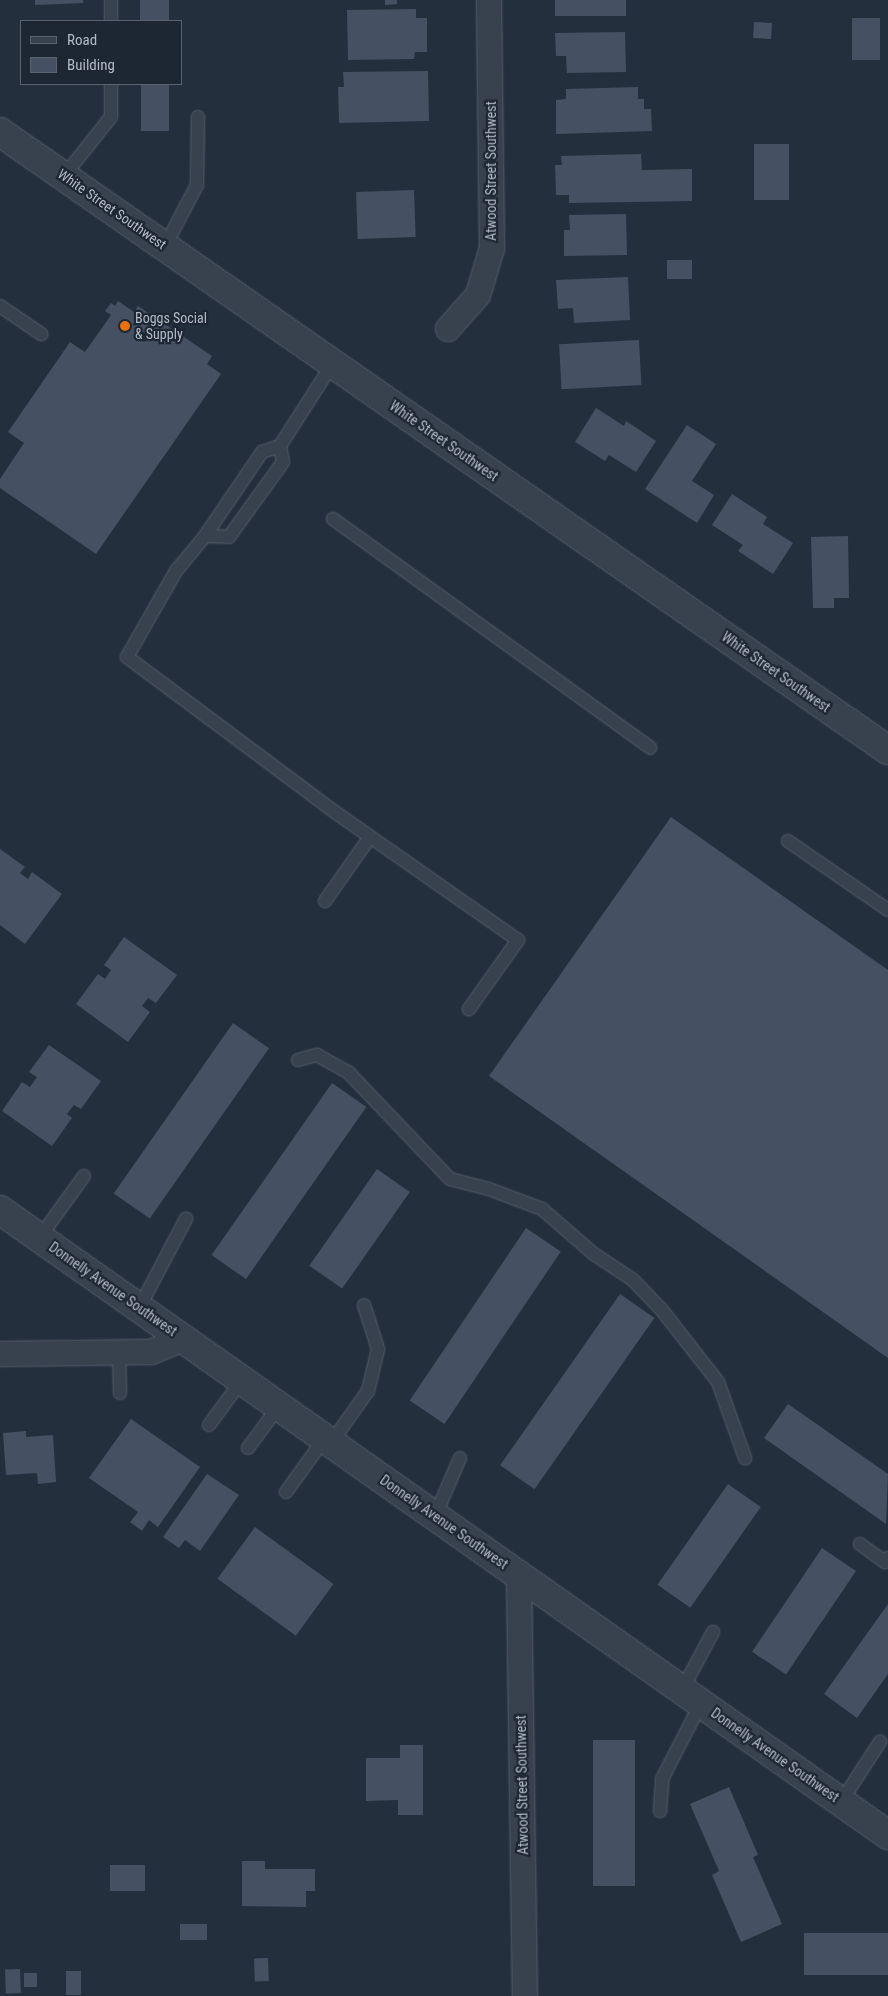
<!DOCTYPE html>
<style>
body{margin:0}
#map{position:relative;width:888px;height:1996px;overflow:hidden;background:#242f3e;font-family:"Roboto Condensed",sans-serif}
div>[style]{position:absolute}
.building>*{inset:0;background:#455162;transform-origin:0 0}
.roads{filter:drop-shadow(0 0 1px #565f6c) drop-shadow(0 0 1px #565f6c)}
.service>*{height:12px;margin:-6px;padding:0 6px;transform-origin:6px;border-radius:6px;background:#38414e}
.minor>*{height:24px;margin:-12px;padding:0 12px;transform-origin:12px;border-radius:12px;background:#38414e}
.tertiary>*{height:28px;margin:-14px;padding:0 14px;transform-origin:14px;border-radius:14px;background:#38414e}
.dots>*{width:14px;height:14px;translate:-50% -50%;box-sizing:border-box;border:2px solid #1d2633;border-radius:50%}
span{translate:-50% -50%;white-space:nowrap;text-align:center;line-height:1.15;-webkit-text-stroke:4.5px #1d2633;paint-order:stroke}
.street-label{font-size:14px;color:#b4bcc9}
.poi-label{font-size:14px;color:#b4bcc9}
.left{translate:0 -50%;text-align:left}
.legend{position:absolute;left:20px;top:20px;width:162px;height:65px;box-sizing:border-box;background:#1d2633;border:1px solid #59626f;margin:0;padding:6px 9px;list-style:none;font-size:15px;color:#b4bcc9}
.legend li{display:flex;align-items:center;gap:10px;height:25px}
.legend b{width:25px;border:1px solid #59626f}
</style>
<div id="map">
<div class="building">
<div style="clip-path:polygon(35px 0,83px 0,83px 3px,35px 5px)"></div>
<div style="left:140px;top:0;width:29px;height:21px"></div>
<div style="clip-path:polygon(385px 0,397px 0,397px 4px,385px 5px)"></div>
<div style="left:555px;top:0;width:71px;height:16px"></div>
<div style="clip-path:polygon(416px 9px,416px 18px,427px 18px,427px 52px,415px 52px,414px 59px,348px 60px,347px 10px)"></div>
<div style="left:852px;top:18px;width:28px;height:42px"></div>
<div style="left:754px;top:22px;width:18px;height:16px;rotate:3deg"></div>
<div style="clip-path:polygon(625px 32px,626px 72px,567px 73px,566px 56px,556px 56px,555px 33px)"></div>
<div style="clip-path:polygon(428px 71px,429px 121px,339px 123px,338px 87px,344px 87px,343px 72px)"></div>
<div style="left:141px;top:84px;width:28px;height:47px"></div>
<div style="clip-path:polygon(638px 87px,638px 99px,644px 99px,644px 109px,651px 109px,652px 131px,556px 134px,556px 100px,566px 99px,566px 89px)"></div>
<div style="left:754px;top:144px;width:35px;height:56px"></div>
<div style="clip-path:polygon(641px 154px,642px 170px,692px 169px,692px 201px,569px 203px,569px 195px,556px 195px,555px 165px,562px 165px,561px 156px)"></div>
<div style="left:414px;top:190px;width:47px;height:58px;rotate:88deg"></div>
<div style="clip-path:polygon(626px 214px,627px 255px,564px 256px,564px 230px,570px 230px,569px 215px)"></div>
<div style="left:692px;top:260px;width:19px;height:25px;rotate:90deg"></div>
<div style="clip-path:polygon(628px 277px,630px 320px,574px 323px,573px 308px,558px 309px,556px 280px)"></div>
<div style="clip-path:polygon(118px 301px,134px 312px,138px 306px,212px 356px,207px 364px,221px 374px,96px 554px,0 488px,0 479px,24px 443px,8px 432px,70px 342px,85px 352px,111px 315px,105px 311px,111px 303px,115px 306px)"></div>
<div style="left:639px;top:340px;width:45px;height:80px;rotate:87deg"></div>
<div style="clip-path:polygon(596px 408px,624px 426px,626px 421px,656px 441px,636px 472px,609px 455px,605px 461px,575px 442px)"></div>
<div style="clip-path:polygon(687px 425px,716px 444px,692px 481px,714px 495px,697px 523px,645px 489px)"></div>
<div style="clip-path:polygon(732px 494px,767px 517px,763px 524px,793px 543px,773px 574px,738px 551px,743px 545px,712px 525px)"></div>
<div style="clip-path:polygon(848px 536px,849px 598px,834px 598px,834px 608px,813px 608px,811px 537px)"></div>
<div style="clip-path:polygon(671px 817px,888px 970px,888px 1358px,489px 1076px)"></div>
<div style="clip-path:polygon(0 849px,25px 867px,20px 873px,28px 879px,32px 872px,62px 894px,25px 944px,0 925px)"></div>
<div style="clip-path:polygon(124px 937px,177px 975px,156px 1003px,148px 998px,142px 1006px,150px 1012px,128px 1042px,76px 1004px,98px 974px,105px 979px,111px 970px,104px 965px)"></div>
<div style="left:233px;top:1023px;width:44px;height:208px;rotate:35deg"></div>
<div style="clip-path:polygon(49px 1045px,101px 1081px,81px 1109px,74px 1105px,67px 1114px,72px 1118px,52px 1146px,2px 1111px,22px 1082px,30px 1087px,37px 1077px,29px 1072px)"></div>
<div style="left:332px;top:1083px;width:42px;height:210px;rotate:35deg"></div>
<div style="left:377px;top:1169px;width:40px;height:118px;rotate:35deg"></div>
<div style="left:526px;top:1228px;width:42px;height:208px;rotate:34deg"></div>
<div style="left:620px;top:1294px;width:42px;height:209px;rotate:35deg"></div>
<div style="clip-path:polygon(788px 1404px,888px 1474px,886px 1524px,764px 1438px)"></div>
<div style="clip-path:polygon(131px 1419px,200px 1467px,158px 1527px,149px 1520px,142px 1531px,130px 1522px,138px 1512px,89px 1478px)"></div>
<div style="clip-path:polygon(26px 1431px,26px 1437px,53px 1435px,56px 1482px,38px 1484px,37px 1473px,6px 1475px,3px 1433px)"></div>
<div style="clip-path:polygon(207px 1474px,239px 1495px,200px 1551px,185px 1540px,179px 1548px,163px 1537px)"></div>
<div style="left:728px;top:1484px;width:40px;height:123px;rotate:35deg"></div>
<div style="left:255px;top:1527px;width:97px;height:64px;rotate:36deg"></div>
<div style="left:822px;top:1548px;width:41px;height:125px;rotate:34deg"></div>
<div style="clip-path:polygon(888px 1604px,888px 1674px,857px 1718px,824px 1694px)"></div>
<div style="left:593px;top:1740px;width:42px;height:146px"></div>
<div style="clip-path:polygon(400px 1745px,423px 1745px,423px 1815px,398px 1815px,398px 1800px,366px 1801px,366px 1758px,400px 1758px)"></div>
<div style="clip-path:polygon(729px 1787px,758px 1855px,753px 1857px,782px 1924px,741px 1942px,712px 1875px,719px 1871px,690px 1804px)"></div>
<div style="clip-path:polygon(242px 1861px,265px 1861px,265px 1869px,315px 1869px,315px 1891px,306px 1891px,306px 1907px,242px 1906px)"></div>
<div style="left:145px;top:1865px;width:26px;height:35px;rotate:90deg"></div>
<div style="left:180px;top:1924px;width:27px;height:16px"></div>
<div style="left:804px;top:1933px;width:84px;height:42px"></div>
<div style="left:268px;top:1958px;width:23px;height:14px;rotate:88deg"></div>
<div style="left:20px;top:1969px;width:24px;height:15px;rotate:88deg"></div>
<div style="left:66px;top:1971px;width:15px;height:24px"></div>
<div style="left:24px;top:1973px;width:13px;height:14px"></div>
</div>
<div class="roads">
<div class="service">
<div style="left:111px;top:0;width:21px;rotate:90deg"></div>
<div style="left:64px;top:176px;width:75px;rotate:-51.5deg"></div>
<div style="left:111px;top:117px;width:33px;rotate:-90deg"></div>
<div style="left:165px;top:246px;width:69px;rotate:-62.3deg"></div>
<div style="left:197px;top:185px;width:68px;rotate:-89.2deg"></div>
<div style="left:0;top:306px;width:50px;rotate:34.3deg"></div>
<div style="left:333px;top:363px;width:98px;rotate:122.6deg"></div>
<div style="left:280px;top:446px;width:19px;rotate:162deg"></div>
<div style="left:262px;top:452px;width:102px;rotate:124.2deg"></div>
<div style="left:205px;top:536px;width:45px;rotate:129.6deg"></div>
<div style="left:176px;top:571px;width:99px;rotate:119.7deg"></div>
<div style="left:127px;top:657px;width:256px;rotate:36.7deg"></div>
<div style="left:332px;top:810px;width:227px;rotate:35deg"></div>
<div style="left:518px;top:940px;width:85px;rotate:125.4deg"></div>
<div style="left:333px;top:519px;width:391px;rotate:35.8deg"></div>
<div style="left:205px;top:536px;width:24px;rotate:2deg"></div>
<div style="left:229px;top:537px;width:92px;rotate:-54.2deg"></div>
<div style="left:283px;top:462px;width:16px;rotate:-101deg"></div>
<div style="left:788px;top:841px;width:121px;rotate:34.6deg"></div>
<div style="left:325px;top:901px;width:78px;rotate:-54.9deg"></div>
<div style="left:298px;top:1060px;width:20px;rotate:-15deg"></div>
<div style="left:317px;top:1055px;width:35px;rotate:29deg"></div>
<div style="left:348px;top:1072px;width:148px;rotate:46.4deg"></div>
<div style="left:450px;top:1179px;width:40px;rotate:14.4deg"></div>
<div style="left:489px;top:1189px;width:57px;rotate:20.7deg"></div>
<div style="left:542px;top:1209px;width:69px;rotate:40.9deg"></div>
<div style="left:594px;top:1254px;width:47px;rotate:33.7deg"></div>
<div style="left:633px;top:1280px;width:40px;rotate:46deg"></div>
<div style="left:661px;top:1309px;width:93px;rotate:52deg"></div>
<div style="left:718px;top:1382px;width:81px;rotate:70.4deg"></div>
<div style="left:40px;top:1237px;width:75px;rotate:-54.2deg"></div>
<div style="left:139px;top:1308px;width:101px;rotate:-62.2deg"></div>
<div style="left:119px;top:1352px;width:41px;rotate:88.6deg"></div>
<div style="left:209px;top:1425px;width:56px;rotate:-53.7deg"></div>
<div style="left:331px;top:1443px;width:64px;rotate:-54.6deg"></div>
<div style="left:368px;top:1391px;width:43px;rotate:-76.6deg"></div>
<div style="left:378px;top:1349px;width:46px;rotate:-107.7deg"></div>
<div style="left:248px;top:1448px;width:52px;rotate:-53.6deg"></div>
<div style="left:286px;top:1492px;width:67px;rotate:-54.2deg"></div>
<div style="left:435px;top:1516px;width:63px;rotate:-66.7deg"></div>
<div style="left:860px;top:1544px;width:31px;rotate:36deg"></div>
<div style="left:885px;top:1562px;width:5px;rotate:-53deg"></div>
<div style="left:682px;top:1690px;width:66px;rotate:-61.9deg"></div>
<div style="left:841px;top:1802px;width:72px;rotate:-57deg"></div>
<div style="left:660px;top:1811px;width:32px;rotate:-86deg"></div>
<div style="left:662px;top:1779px;width:85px;rotate:-62.8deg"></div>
</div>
<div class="minor">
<div style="left:448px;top:329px;width:45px;rotate:-48.6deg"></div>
<div style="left:478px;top:295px;width:49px;rotate:-73.4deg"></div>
<div style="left:492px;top:248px;width:248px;rotate:-90.7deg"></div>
<div style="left:0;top:1354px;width:151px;rotate:-0.8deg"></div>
<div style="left:151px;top:1352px;width:35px;rotate:-22deg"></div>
<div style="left:519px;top:1575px;width:421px;rotate:89.2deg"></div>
</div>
<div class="tertiary">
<div style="left:0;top:132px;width:1082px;rotate:34.84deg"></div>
<div style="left:0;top:1210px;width:1086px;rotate:35.14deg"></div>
</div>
</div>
<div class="dots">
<div style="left:125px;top:326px;background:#e8710a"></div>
</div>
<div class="street-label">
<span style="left:491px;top:171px;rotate:-90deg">Atwood Street Southwest</span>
<span style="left:112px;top:209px;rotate:35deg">White Street Southwest</span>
<span style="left:444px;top:441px;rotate:35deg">White Street Southwest</span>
<span style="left:776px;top:672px;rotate:35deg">White Street Southwest</span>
<span style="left:113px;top:1289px;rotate:35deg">Donnelly Avenue Southwest</span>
<span style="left:444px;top:1522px;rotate:35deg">Donnelly Avenue Southwest</span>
<span style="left:775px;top:1755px;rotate:35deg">Donnelly Avenue Southwest</span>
<span style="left:522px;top:1785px;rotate:-91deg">Atwood Street Southwest</span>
</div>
<div class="poi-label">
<span class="left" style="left:135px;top:326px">Boggs Social<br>&amp; Supply</span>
</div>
<ul class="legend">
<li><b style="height:6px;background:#38414e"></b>Road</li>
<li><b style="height:14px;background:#455162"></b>Building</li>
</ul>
</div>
